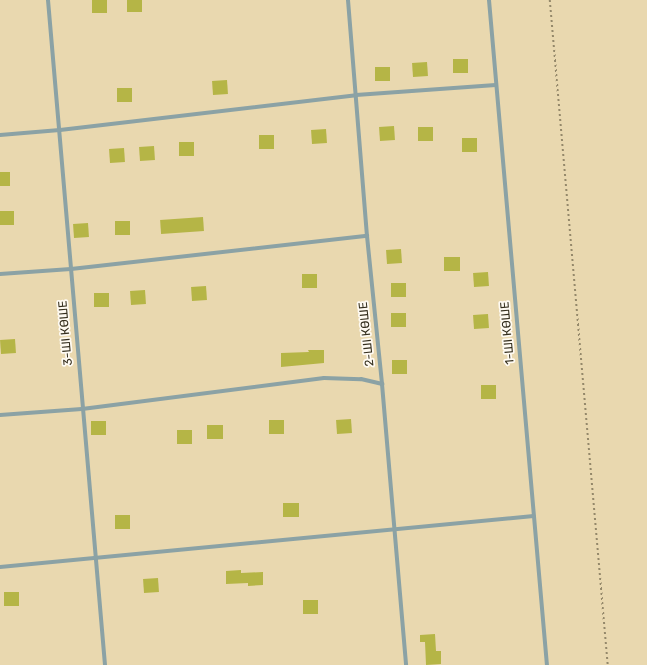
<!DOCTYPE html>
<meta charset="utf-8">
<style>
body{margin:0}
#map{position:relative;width:647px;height:665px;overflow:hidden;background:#e9d8af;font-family:Rubik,sans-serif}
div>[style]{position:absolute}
.building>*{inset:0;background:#b5b546;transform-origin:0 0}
.path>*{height:1.5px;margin-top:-0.75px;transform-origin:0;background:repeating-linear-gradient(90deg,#94886a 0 2px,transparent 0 5px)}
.lane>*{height:4px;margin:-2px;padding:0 2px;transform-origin:2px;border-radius:2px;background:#8ba2a5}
span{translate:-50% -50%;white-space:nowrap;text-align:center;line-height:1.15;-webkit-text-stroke:3.5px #fefaf2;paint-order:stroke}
.street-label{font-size:12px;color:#342e1d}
</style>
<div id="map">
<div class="building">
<div style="left:92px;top:0;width:15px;height:13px"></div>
<div style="left:127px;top:0;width:15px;height:12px"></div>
<div style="left:468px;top:59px;width:14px;height:15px;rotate:90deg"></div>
<div style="left:427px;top:62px;width:14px;height:15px;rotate:86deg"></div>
<div style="left:375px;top:67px;width:15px;height:14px"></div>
<div style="left:227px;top:80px;width:14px;height:15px;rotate:86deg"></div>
<div style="left:132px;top:88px;width:14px;height:15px;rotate:90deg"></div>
<div style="left:394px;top:126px;width:14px;height:15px;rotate:86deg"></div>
<div style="left:418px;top:127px;width:15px;height:14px"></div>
<div style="left:326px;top:129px;width:14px;height:15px;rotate:86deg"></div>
<div style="left:274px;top:135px;width:14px;height:15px;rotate:90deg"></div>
<div style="left:477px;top:138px;width:14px;height:15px;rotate:90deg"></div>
<div style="left:194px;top:142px;width:14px;height:15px;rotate:90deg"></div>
<div style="left:154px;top:146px;width:14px;height:15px;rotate:86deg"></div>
<div style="left:124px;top:148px;width:14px;height:15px;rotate:86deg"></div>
<div style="left:10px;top:172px;width:14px;height:10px;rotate:90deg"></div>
<div style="left:0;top:211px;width:14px;height:14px"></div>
<div style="left:203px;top:217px;width:14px;height:43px;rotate:86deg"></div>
<div style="left:115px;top:221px;width:15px;height:14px"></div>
<div style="left:88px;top:223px;width:14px;height:15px;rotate:86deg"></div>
<div style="left:401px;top:249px;width:14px;height:15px;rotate:86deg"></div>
<div style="left:460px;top:257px;width:14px;height:16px;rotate:90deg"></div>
<div style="left:488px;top:272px;width:14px;height:15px;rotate:86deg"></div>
<div style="left:302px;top:274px;width:15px;height:14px"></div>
<div style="left:391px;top:283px;width:15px;height:14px"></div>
<div style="left:206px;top:286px;width:14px;height:15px;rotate:86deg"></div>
<div style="left:145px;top:290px;width:14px;height:15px;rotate:86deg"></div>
<div style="left:94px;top:293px;width:15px;height:14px"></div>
<div style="left:391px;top:313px;width:15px;height:14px"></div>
<div style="left:488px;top:314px;width:14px;height:15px;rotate:86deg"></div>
<div style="left:15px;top:339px;width:14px;height:15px;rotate:86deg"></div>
<div style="clip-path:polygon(308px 350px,324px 350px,324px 363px,281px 367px,281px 353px,309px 352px)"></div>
<div style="left:407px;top:360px;width:14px;height:15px;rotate:90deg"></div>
<div style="left:496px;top:385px;width:14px;height:15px;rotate:90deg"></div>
<div style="left:351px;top:419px;width:14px;height:15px;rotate:86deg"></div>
<div style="left:284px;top:420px;width:14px;height:15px;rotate:90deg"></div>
<div style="left:91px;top:421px;width:15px;height:14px"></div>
<div style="left:223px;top:425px;width:14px;height:16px;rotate:90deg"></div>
<div style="left:192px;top:430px;width:14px;height:15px;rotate:90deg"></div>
<div style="left:283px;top:503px;width:16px;height:14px"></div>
<div style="left:115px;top:515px;width:15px;height:14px"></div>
<div style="clip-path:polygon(241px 570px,241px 573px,263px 572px,263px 585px,248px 586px,248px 583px,226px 584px,226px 571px)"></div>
<div style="left:158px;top:578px;width:14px;height:15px;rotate:86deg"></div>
<div style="left:4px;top:592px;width:15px;height:14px"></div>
<div style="left:303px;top:600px;width:15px;height:14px"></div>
<div style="clip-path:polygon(435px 634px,436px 651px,441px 651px,441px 664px,426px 665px,425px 642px,420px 642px,420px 635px)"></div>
</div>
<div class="path">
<div style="left:550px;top:0;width:668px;rotate:85.02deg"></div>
</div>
<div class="lane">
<div style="left:48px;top:0;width:667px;rotate:85.1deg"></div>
<div style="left:348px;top:0;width:237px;rotate:85.4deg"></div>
<div style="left:367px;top:236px;width:149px;rotate:84.2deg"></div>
<div style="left:382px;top:384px;width:282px;rotate:85.1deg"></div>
<div style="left:489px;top:0;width:668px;rotate:85.02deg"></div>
<div style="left:0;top:135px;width:60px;rotate:-4.8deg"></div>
<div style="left:60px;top:130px;width:298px;rotate:-6.7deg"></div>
<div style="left:356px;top:95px;width:140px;rotate:-4.1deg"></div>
<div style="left:0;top:274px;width:71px;rotate:-4deg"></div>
<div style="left:71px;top:269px;width:298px;rotate:-6.4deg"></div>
<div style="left:0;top:415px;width:82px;rotate:-4.2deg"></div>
<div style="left:82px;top:409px;width:244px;rotate:-7.3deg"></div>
<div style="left:324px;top:378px;width:37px;rotate:2deg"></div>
<div style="left:361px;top:379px;width:22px;rotate:13deg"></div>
<div style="left:0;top:567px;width:536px;rotate:-5.46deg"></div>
</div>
<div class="street-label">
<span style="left:66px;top:333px;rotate:-95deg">3-ШІ КӨШЕ</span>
<span style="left:508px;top:333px;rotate:-95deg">1-ШІ КӨШЕ</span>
<span style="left:367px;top:334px;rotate:-96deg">2-ШІ КӨШЕ</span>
</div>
</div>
